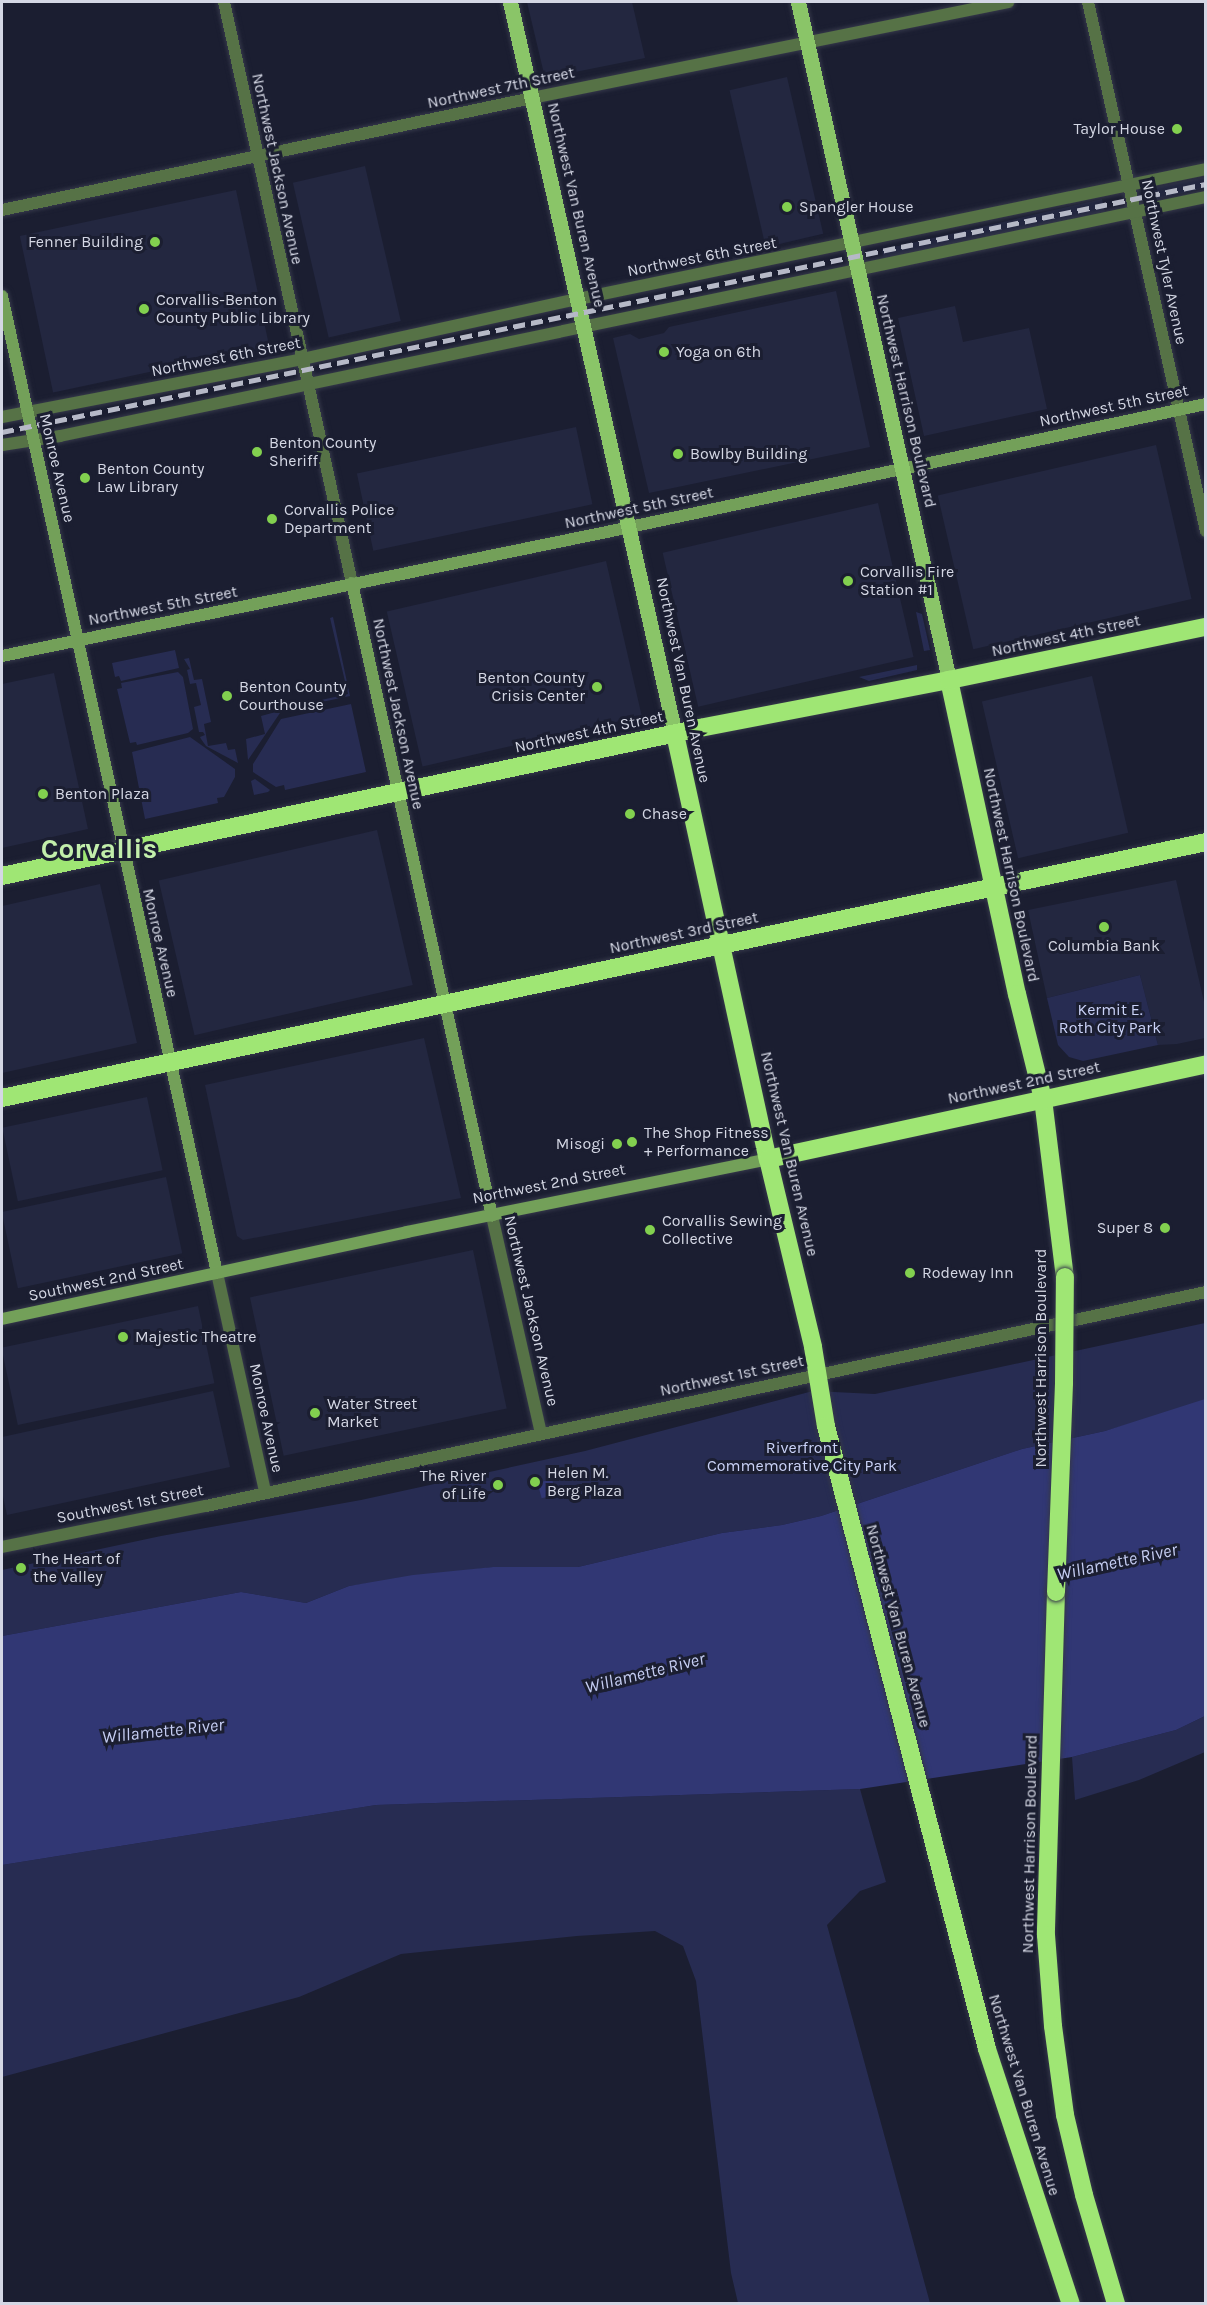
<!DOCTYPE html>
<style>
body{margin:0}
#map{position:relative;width:1207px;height:2305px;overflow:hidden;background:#1b1e31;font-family:Karla,sans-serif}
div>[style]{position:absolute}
.built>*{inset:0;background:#232740;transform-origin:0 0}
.green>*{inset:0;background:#272c52}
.water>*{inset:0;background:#313774;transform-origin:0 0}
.roads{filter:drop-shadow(0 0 2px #35384a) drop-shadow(0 0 2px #35384a)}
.street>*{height:12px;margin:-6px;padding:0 6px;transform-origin:6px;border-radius:6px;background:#567246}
.secondary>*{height:12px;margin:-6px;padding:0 6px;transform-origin:6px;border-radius:6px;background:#73a059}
.primary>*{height:15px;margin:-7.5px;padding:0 7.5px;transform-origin:7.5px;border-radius:7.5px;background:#8ac568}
.highway>*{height:18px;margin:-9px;padding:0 9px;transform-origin:9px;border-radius:9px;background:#9fe674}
.rail>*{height:4.5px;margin-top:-2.25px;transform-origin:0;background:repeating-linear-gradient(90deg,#b6b9c7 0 12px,transparent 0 18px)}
.bridges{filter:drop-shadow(0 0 2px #35384a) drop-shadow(0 0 2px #35384a)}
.highway-bridge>*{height:18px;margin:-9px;padding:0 9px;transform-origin:9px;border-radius:9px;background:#9fe674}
.dots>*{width:16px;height:16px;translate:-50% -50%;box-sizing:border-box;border:3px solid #1b1e31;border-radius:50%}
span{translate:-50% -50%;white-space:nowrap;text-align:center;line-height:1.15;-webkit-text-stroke:6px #1b1e31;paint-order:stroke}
.street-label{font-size:16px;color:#d4d7e4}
.poi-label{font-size:16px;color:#d4d7e4}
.right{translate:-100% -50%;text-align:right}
.left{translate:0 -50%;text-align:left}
.park-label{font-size:16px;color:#cad2f7}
.water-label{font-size:18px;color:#c5cdf2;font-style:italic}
.town-label{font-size:28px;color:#c2eeab;font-weight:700}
.frame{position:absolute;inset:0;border:3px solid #d4d7e4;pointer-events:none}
</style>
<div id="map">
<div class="built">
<div style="clip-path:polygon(527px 2px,632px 2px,645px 58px,545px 78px)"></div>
<div style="left:787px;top:77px;width:161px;height:59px;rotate:77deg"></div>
<div style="left:365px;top:166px;width:159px;height:74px;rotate:77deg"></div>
<div style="clip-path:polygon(1205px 177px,1205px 188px,1145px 202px,1143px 192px,1146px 189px)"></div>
<div style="left:236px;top:190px;width:160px;height:221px;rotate:78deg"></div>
<div style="left:1102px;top:199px;width:13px;height:226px;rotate:77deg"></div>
<div style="clip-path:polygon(836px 291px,870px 447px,649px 493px,613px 338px,630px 334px,639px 339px,664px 333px,669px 327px)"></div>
<div style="clip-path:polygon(955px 306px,963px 342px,1029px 328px,1047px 409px,924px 436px,898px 318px)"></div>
<div style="left:576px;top:427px;width:79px;height:224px;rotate:78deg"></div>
<div style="left:1156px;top:445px;width:158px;height:224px;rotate:77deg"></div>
<div style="left:878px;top:503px;width:158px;height:221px;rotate:77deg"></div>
<div style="left:606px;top:561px;width:159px;height:225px;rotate:77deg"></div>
<div style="clip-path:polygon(54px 673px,88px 829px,2px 848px,2px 684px)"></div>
<div style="left:1092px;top:676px;width:161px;height:113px;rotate:77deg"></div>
<div style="left:377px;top:830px;width:159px;height:224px;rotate:77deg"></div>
<div style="clip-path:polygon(1176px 880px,1205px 1006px,1205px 1038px,1177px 1044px,1158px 1045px,1140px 975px,1047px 998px,1028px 910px)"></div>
<div style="clip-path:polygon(100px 884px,137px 1043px,2px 1073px,2px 906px)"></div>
<div style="clip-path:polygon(424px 1038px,461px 1198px,243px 1240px,237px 1236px,205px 1085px)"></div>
<div style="left:147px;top:1097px;width:75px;height:148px;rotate:78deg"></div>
<div style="left:166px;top:1177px;width:78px;height:168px;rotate:78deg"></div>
<div style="left:473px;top:1250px;width:162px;height:228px;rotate:78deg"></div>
<div style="left:198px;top:1306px;width:79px;height:201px;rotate:78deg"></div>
<div style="clip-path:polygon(213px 1391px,230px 1467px,7px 1515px,2px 1492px,2px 1437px)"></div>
</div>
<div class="green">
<div style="clip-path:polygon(916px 612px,922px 614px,930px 650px,924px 651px)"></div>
<div style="clip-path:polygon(333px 617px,350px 696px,308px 705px,308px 703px,348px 694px,330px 618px)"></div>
<div style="clip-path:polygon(175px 650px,179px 668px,121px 681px,119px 676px,115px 677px,112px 663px)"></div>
<div style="clip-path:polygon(189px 658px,194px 680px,202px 679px,211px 722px,204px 724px,208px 746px,226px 743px,228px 750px,235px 749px,238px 763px,206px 746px,201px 739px,200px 737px,205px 735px,203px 732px,199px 732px,194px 707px,201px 705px,196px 683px,190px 684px,187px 670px,190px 669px,184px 659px)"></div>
<div style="clip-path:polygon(917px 665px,917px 670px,869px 681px,859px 677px)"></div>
<div style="clip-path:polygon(178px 672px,183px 677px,193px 729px,188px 733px,137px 745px,136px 742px,130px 743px,117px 689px,122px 688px,121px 683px)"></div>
<div style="clip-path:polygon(286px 704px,294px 709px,280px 713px,248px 760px,246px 739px,265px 734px,261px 716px,283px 710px)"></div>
<div style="clip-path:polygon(351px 704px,366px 772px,285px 790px,284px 785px,276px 787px,253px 772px,253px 764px,281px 719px)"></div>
<div style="clip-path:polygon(190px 737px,235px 769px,235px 777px,224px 797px,217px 798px,218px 803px,145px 819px,132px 752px)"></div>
<div style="clip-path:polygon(255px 779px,270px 790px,268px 792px,254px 795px,251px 781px)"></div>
<div style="clip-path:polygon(1140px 975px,1158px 1045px,1083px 1061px,1069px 1057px,1058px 1045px,1047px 998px)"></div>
<div style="clip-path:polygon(1205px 1323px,1205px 1414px,1175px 1411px,1105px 1431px,1022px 1449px,821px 1516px,782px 1525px,722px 1533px,578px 1567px,493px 1567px,349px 1586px,306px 1603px,241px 1592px,2px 1636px,2px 1570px,161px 1536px,361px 1500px,585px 1451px,813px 1391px,875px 1394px)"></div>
<div style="clip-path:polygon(1205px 1716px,1205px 1752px,1139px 1780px,1075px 1800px,1072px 1757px,1176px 1730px)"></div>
<div style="clip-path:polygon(860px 1789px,886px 1882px,860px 1891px,827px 1925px,930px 2303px,738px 2303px,731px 2273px,696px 1981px,683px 1946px,655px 1931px,577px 1936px,401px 1954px,299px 1997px,2px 2077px,2px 1865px,376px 1805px)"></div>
</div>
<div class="water">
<div style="clip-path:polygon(1205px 1399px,1205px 1716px,1176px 1730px,1072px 1757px,860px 1789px,376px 1805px,2px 1865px,2px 1636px,241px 1592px,306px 1603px,349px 1586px,413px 1575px,493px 1567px,578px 1567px,722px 1533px,782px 1525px,821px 1516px,1022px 1449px,1105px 1431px)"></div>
<div style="left:552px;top:1479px;width:16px;height:15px;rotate:75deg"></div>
</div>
<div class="roads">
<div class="street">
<div style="left:224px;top:2px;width:595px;rotate:77.58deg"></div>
<div style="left:1088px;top:2px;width:542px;rotate:77.43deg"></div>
<div style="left:2px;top:210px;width:542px;rotate:-11.93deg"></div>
<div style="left:532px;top:98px;width:486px;rotate:-11.4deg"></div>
<div style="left:2px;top:417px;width:306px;rotate:-10.9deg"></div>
<div style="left:302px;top:359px;width:282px;rotate:-12.3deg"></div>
<div style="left:578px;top:299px;width:641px;rotate:-11.7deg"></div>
<div style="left:2px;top:445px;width:59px;rotate:-8.8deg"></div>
<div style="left:60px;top:436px;width:1171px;rotate:-11.78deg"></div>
<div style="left:492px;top:1216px;width:223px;rotate:77.3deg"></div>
<div style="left:217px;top:1273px;width:224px;rotate:77.6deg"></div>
<div style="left:2px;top:1547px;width:208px;rotate:-11.4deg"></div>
<div style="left:206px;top:1506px;width:1023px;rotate:-12.08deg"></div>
</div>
<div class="secondary">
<div style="left:2px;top:296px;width:1000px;rotate:77.59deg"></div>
<div style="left:352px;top:583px;width:648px;rotate:77.53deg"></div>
<div style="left:2px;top:656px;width:612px;rotate:-11.59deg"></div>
<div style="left:602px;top:533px;width:618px;rotate:-12.06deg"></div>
<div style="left:2px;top:1319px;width:414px;rotate:-12.1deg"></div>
<div style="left:407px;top:1232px;width:368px;rotate:-11.4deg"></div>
</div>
<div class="primary">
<div style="left:510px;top:2px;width:750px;rotate:77.3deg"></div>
<div style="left:798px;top:2px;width:695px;rotate:77.44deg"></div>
</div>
<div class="highway">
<div style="left:949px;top:680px;width:321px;rotate:77.8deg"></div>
<div style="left:1017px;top:994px;width:108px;rotate:76.1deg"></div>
<div style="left:1043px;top:1099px;width:179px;rotate:83deg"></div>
<div style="left:675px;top:734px;width:435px;rotate:77.7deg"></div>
<div style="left:768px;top:1159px;width:193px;rotate:76.5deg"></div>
<div style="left:813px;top:1347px;width:80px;rotate:80.7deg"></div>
<div style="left:826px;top:1426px;width:643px;rotate:75.51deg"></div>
<div style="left:987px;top:2049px;width:268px;rotate:71.8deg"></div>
<div style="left:2px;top:876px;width:714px;rotate:-11.97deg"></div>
<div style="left:700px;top:728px;width:254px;rotate:-10.9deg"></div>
<div style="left:949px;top:680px;width:262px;rotate:-11.7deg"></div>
<div style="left:2px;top:1098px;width:1231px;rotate:-12deg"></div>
<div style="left:768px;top:1159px;width:448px;rotate:-12.2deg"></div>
<div style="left:1056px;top:1592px;width:343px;rotate:91.7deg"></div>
<div style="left:1046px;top:1935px;width:91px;rotate:85.6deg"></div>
<div style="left:1053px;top:2026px;width:90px;rotate:82.3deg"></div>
<div style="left:1065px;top:2115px;width:82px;rotate:76.6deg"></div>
<div style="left:1084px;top:2195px;width:114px;rotate:73.6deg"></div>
</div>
</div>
<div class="rail">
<div style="left:2px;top:432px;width:1229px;rotate:-11.64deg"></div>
</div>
<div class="bridges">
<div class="highway-bridge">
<div style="left:1056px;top:1592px;width:209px;rotate:-87.8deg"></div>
<div style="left:1064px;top:1383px;width:106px;rotate:-89.5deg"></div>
</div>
</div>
<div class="dots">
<div style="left:1177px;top:129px;background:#82d04f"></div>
<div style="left:787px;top:207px;background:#82d04f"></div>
<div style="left:155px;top:242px;background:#82d04f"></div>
<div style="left:144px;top:309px;background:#82d04f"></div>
<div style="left:664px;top:352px;background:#82d04f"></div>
<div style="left:257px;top:452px;background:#82d04f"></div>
<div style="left:678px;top:454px;background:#82d04f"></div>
<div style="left:85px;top:478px;background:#82d04f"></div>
<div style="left:272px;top:519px;background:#82d04f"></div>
<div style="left:848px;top:581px;background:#82d04f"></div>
<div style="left:597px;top:687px;background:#82d04f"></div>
<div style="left:227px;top:696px;background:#82d04f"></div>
<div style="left:43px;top:794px;background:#82d04f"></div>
<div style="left:630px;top:814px;background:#82d04f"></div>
<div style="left:1104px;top:927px;background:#82d04f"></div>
<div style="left:632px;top:1142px;background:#82d04f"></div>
<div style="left:617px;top:1144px;background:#82d04f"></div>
<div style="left:1165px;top:1228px;background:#82d04f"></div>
<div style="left:650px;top:1230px;background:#82d04f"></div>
<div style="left:910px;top:1273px;background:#82d04f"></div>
<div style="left:123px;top:1337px;background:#82d04f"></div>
<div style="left:315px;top:1413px;background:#82d04f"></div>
<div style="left:535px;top:1482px;background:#82d04f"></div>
<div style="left:498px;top:1485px;background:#82d04f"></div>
<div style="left:21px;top:1568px;background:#82d04f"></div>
</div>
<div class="street-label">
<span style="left:501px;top:88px;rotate:-12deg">Northwest 7th Street</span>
<span style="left:277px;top:169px;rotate:78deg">Northwest Jackson Avenue</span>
<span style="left:576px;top:205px;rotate:77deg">Northwest Van Buren Avenue</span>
<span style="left:702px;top:257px;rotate:-11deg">Northwest 6th Street</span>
<span style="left:1164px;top:262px;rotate:78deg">Northwest Tyler Avenue</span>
<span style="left:226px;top:357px;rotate:-11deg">Northwest 6th Street</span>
<span style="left:906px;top:401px;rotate:77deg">Northwest Harrison Boulevard</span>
<span style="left:1114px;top:406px;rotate:-12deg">Northwest 5th Street</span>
<span style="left:57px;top:468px;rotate:77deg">Monroe Avenue</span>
<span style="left:639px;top:508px;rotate:-12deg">Northwest 5th Street</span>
<span style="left:163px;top:606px;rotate:-11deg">Northwest 5th Street</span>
<span style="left:1066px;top:636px;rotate:-12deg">Northwest 4th Street</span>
<span style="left:683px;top:680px;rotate:78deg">Northwest Van Buren Avenue</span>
<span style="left:398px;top:714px;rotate:78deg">Northwest Jackson Avenue</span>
<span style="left:589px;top:732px;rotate:-12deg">Northwest 4th Street</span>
<span style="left:1011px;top:875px;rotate:78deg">Northwest Harrison Boulevard</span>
<span style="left:684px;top:933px;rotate:-12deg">Northwest 3rd Street</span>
<span style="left:160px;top:943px;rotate:77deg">Monroe Avenue</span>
<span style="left:1024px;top:1083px;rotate:-12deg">Northwest 2nd Street</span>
<span style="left:789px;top:1154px;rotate:77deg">Northwest Van Buren Avenue</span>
<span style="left:549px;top:1184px;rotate:-11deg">Northwest 2nd Street</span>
<span style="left:106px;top:1280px;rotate:-12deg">Southwest 2nd Street</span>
<span style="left:531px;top:1311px;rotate:77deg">Northwest Jackson Avenue</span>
<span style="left:1041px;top:1358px;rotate:-90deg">Northwest Harrison Boulevard</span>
<span style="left:732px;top:1376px;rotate:-12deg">Northwest 1st Street</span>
<span style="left:266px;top:1418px;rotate:78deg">Monroe Avenue</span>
<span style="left:130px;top:1504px;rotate:-11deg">Southwest 1st Street</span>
<span style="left:898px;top:1626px;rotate:75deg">Northwest Van Buren Avenue</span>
<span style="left:1030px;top:1844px;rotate:-89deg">Northwest Harrison Boulevard</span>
<span style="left:1024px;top:2095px;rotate:73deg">Northwest Van Buren Avenue</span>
</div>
<div class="poi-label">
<span class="right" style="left:1165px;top:129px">Taylor House</span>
<span class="left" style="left:799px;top:207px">Spangler House</span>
<span class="right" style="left:143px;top:242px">Fenner Building</span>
<span class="left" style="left:156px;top:309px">Corvallis-Benton<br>County Public Library</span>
<span class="left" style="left:676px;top:352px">Yoga on 6th</span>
<span class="left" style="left:269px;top:452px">Benton County<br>Sheriff</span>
<span class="left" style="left:690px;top:454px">Bowlby Building</span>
<span class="left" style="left:97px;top:478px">Benton County<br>Law Library</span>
<span class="left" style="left:284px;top:519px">Corvallis Police<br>Department</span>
<span class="left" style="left:860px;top:581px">Corvallis Fire<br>Station #1</span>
<span class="right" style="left:585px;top:687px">Benton County<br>Crisis Center</span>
<span class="left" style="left:239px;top:696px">Benton County<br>Courthouse</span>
<span class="left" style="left:55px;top:794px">Benton Plaza</span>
<span class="left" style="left:642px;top:814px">Chase</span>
<span style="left:1104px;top:946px">Columbia Bank</span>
<span class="left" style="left:644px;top:1142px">The Shop Fitness<br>+ Performance</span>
<span class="right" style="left:605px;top:1144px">Misogi</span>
<span class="left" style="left:662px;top:1230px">Corvallis Sewing<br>Collective</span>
<span class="right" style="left:1153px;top:1228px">Super 8</span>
<span class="left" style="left:922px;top:1273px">Rodeway Inn</span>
<span class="left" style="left:135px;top:1337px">Majestic Theatre</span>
<span class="left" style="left:327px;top:1413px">Water Street<br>Market</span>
<span class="left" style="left:547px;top:1482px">Helen M.<br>Berg Plaza</span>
<span class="right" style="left:486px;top:1485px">The River<br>of Life</span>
<span class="left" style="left:33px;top:1568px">The Heart of<br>the Valley</span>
</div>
<div class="park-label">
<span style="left:1110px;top:1019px">Kermit E.<br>Roth City Park</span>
<span style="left:802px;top:1457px">Riverfront<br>Commemorative City Park</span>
</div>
<div class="water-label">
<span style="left:1117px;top:1562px;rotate:-12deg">Willamette River</span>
<span style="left:645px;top:1673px;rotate:-14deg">Willamette River</span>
<span style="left:163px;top:1731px;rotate:-6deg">Willamette River</span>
</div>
<div class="town-label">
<span style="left:99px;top:849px">Corvallis</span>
</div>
<div class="frame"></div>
</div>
